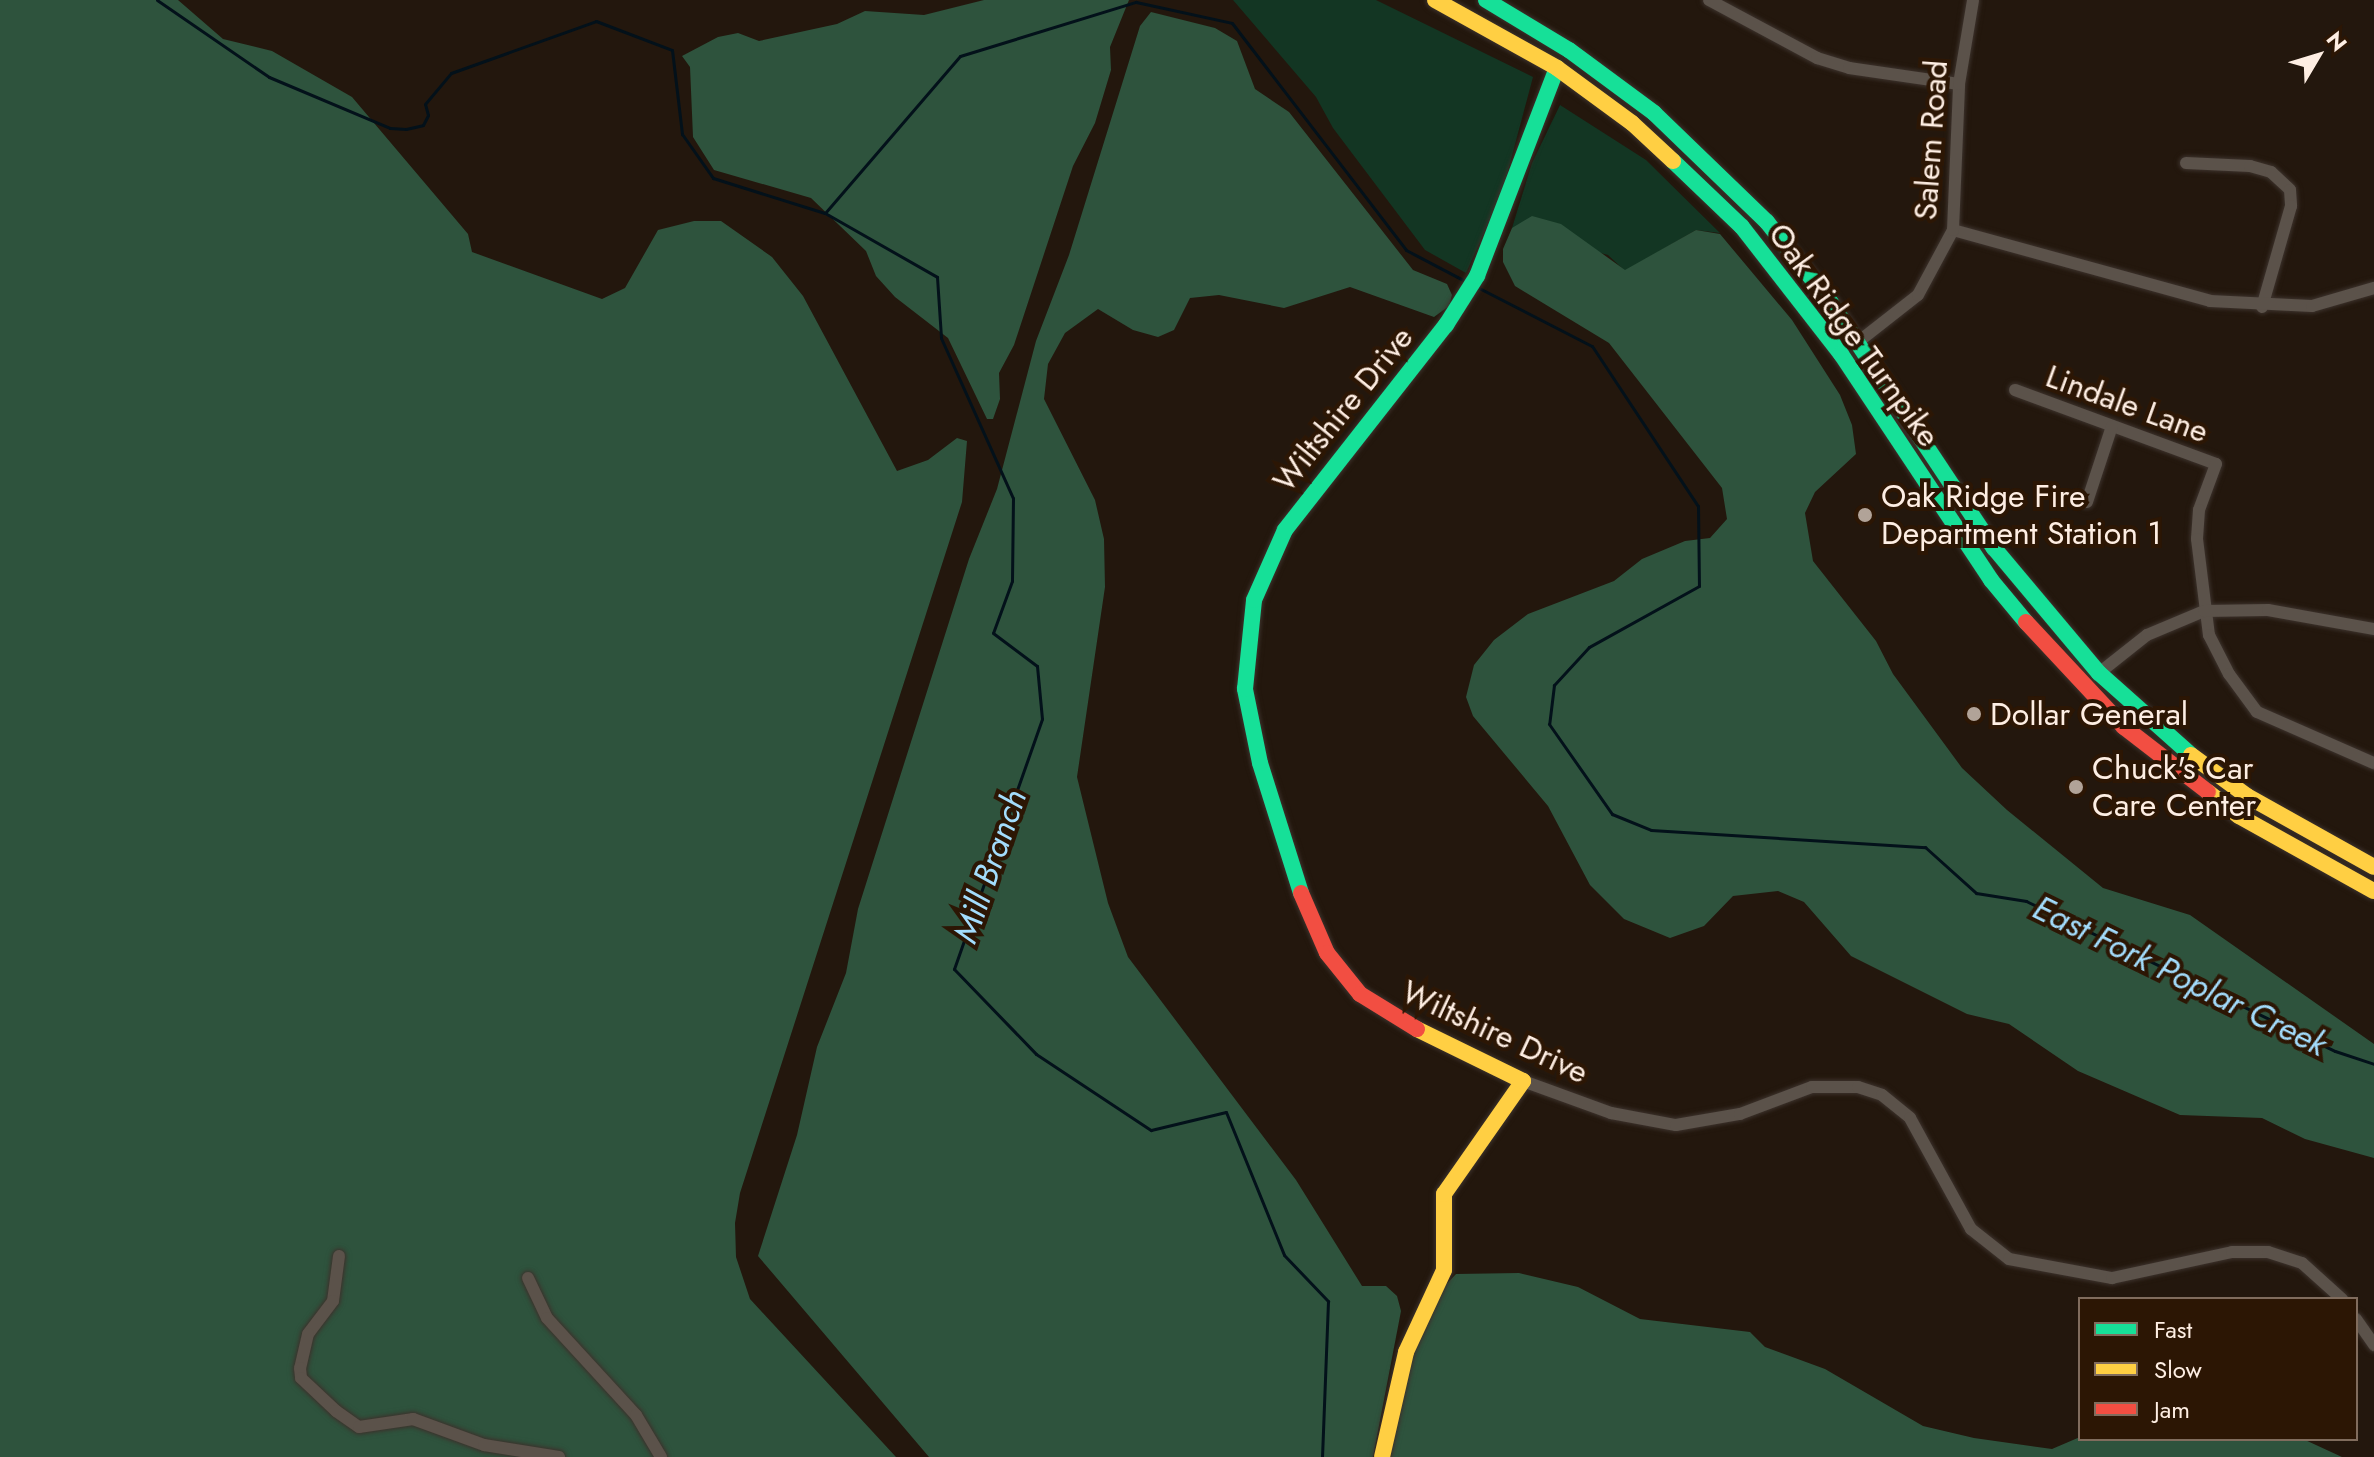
<!DOCTYPE html>
<style>
body{margin:0}
#map{position:relative;width:2374px;height:1457px;overflow:hidden;background:#23170d;font-family:Jost,sans-serif}
div>[style]{position:absolute}
.green>*{inset:0;background:#133623}
.forest>*{inset:0;background:#2e533d}
.stream>*{height:3px;margin:-1.5px;padding:0 1.5px;transform-origin:1.5px;border-radius:1.5px;background:#03111a}
.roads{filter:drop-shadow(0 0 2px #3c322c) drop-shadow(0 0 2px #3c322c)}
.street>*{height:12px;margin:-6px;padding:0 6px;transform-origin:6px;border-radius:6px;background:#5b524a}
.fast>*{height:16px;margin:-8px;padding:0 8px;transform-origin:8px;border-radius:8px;background:#16e098}
.slow>*{height:16px;margin:-8px;padding:0 8px;transform-origin:8px;border-radius:8px;background:#ffcf43}
.jam>*{height:16px;margin:-8px;padding:0 8px;transform-origin:8px;border-radius:8px;background:#f24e42}
.dots>*{width:22px;height:22px;translate:-50% -50%;box-sizing:border-box;border:4px solid #2c1604;border-radius:50%}
span{translate:-50% -50%;white-space:nowrap;text-align:center;line-height:1.15;-webkit-text-stroke:8px #2c1604;paint-order:stroke}
.street-label{font-size:32px;color:#feeee3}
.poi-label{font-size:32px;color:#feeee3}
.left{translate:0 -50%;text-align:left}
.water-label{font-size:34px;color:#a3dcfc;font-style:italic}
.legend{position:absolute;left:2078px;top:1297px;width:280px;height:144px;box-sizing:border-box;background:#2c1604;border:2px solid #806c5d;margin:0;padding:10px 14px;list-style:none;font-size:24px;color:#feeee3}
.legend li{display:flex;align-items:center;gap:16px;height:40px}
.legend b{width:40px;border:2px solid #806c5d}
.north{position:absolute;left:2278px;top:16px;width:80px;height:80px;-webkit-text-stroke:6px #2c1604;paint-order:stroke;rotate:52deg;font-size:22px;font-weight:700;line-height:32px;text-align:center;color:#feeee3}
.north::after{content:'';display:block;margin:auto;width:28px;height:36px;background:#feeee3;clip-path:polygon(50% 0,100% 100%,50% 72%,0 100%)}
</style>
<div id="map">
<div class="green">
<div style="clip-path:polygon(1233px 0,1376px 0,1533px 77px,1502px 193px,1466px 273px,1425px 250px,1333px 128px,1316px 97px)"></div>
<div style="clip-path:polygon(1560px 105px,1646px 160px,1720px 233px,1696px 230px,1625px 271px,1608px 255px,1512px 228px,1532px 163px)"></div>
</div>
<div class="forest">
<div style="clip-path:polygon(0 0,178px 0,223px 39px,272px 51px,352px 97px,468px 234px,472px 252px,602px 299px,625px 288px,658px 230px,694px 221px,721px 221px,772px 257px,803px 296px,897px 471px,928px 460px,957px 438px,967px 441px,962px 502px,740px 1193px,735px 1223px,736px 1257px,750px 1299px,896px 1457px,0 1457px)"></div>
<div style="clip-path:polygon(984px 0,1129px 0,1110px 47px,1111px 70px,1095px 123px,1073px 166px,1014px 345px,999px 373px,1000px 399px,993px 419px,987px 419px,948px 338px,895px 297px,876px 276px,866px 251px,811px 198px,714px 170px,693px 137px,690px 67px,682px 56px,718px 37px,738px 33px,759px 41px,837px 24px,865px 11px,924px 15px)"></div>
<div style="clip-path:polygon(1151px 12px,1215px 28px,1237px 41px,1255px 89px,1289px 112px,1413px 270px,1447px 284px,1452px 295px,1449px 306px,1434px 317px,1350px 287px,1284px 308px,1219px 295px,1190px 298px,1174px 330px,1158px 337px,1133px 330px,1098px 309px,1065px 333px,1048px 364px,1044px 399px,1095px 500px,1104px 539px,1105px 587px,1077px 777px,1108px 903px,1128px 957px,1296px 1180px,1362px 1286px,1386px 1286px,1397px 1296px,1401px 1311px,1373px 1457px,929px 1457px,758px 1256px,797px 1135px,817px 1047px,846px 973px,858px 909px,969px 559px,997px 489px,1036px 341px,1069px 255px,1140px 26px)"></div>
<div style="clip-path:polygon(1532px 216px,1561px 224px,1625px 270px,1696px 230px,1720px 234px,1792px 320px,1840px 395px,1852px 425px,1856px 454px,1815px 492px,1805px 513px,1813px 561px,1876px 641px,1893px 674px,1962px 768px,2007px 810px,2103px 888px,2190px 915px,2374px 1044px,2374px 1158px,2305px 1139px,2262px 1118px,2180px 1115px,2078px 1071px,2009px 1024px,1967px 1014px,1851px 956px,1804px 902px,1778px 891px,1733px 896px,1704px 926px,1670px 938px,1624px 919px,1590px 885px,1548px 806px,1473px 716px,1466px 697px,1474px 665px,1494px 640px,1528px 614px,1614px 581px,1642px 559px,1685px 541px,1710px 538px,1727px 519px,1722px 488px,1609px 343px,1515px 286px,1503px 262px,1503px 249px,1512px 228px)"></div>
<div style="clip-path:polygon(1519px 1273px,1578px 1287px,1640px 1319px,1750px 1332px,1765px 1347px,1825px 1369px,1923px 1426px,1974px 1438px,2052px 1449px,2080px 1437px,2303px 1439px,2342px 1457px,1387px 1457px,1413px 1347px,1439px 1292px,1456px 1274px)"></div>
</div>
<div class="stream">
<div style="left:157px;top:0;width:136px;rotate:34.5deg"></div>
<div style="left:269px;top:77px;width:131px;rotate:22.9deg"></div>
<div style="left:390px;top:128px;width:16px;rotate:4deg"></div>
<div style="left:406px;top:129px;width:17px;rotate:-13deg"></div>
<div style="left:423px;top:125px;width:11px;rotate:-63deg"></div>
<div style="left:428px;top:115px;width:11px;rotate:-105deg"></div>
<div style="left:425px;top:104px;width:40px;rotate:-50deg"></div>
<div style="left:451px;top:73px;width:154px;rotate:-19.7deg"></div>
<div style="left:596px;top:21px;width:81px;rotate:20.9deg"></div>
<div style="left:672px;top:50px;width:85px;rotate:83.2deg"></div>
<div style="left:682px;top:134px;width:54px;rotate:54.8deg"></div>
<div style="left:713px;top:178px;width:117px;rotate:17.4deg"></div>
<div style="left:825px;top:213px;width:129px;rotate:29.7deg"></div>
<div style="left:937px;top:277px;width:61px;rotate:86.2deg"></div>
<div style="left:941px;top:338px;width:175px;rotate:65.8deg"></div>
<div style="left:1013px;top:498px;width:83px;rotate:90.7deg"></div>
<div style="left:1012px;top:581px;width:55px;rotate:110.1deg"></div>
<div style="left:993px;top:633px;width:55px;rotate:36.9deg"></div>
<div style="left:1037px;top:666px;width:53px;rotate:84.6deg"></div>
<div style="left:1042px;top:719px;width:265px;rotate:109.4deg"></div>
<div style="left:954px;top:969px;width:118px;rotate:46deg"></div>
<div style="left:1036px;top:1054px;width:138px;rotate:33.5deg"></div>
<div style="left:1151px;top:1130px;width:77px;rotate:-13.5deg"></div>
<div style="left:1226px;top:1112px;width:154px;rotate:67.9deg"></div>
<div style="left:1284px;top:1255px;width:64px;rotate:46.3deg"></div>
<div style="left:1328px;top:1301px;width:156px;rotate:92.2deg"></div>
<div style="left:825px;top:213px;width:207px;rotate:-49.3deg"></div>
<div style="left:960px;top:56px;width:184px;rotate:-17.1deg"></div>
<div style="left:1136px;top:2px;width:98px;rotate:12.3deg"></div>
<div style="left:1232px;top:23px;width:286px;rotate:52.5deg"></div>
<div style="left:1406px;top:250px;width:69px;rotate:27.7deg"></div>
<div style="left:1477px;top:287px;width:129px;rotate:27.2deg"></div>
<div style="left:1592px;top:346px;width:192px;rotate:56.5deg"></div>
<div style="left:1698px;top:506px;width:80px;rotate:89.3deg"></div>
<div style="left:1699px;top:586px;width:126px;rotate:151deg"></div>
<div style="left:1589px;top:647px;width:52px;rotate:132.6deg"></div>
<div style="left:1554px;top:685px;width:39px;rotate:97deg"></div>
<div style="left:1549px;top:724px;width:110px;rotate:55deg"></div>
<div style="left:1612px;top:814px;width:42px;rotate:22.3deg"></div>
<div style="left:1651px;top:830px;width:275px;rotate:3.6deg"></div>
<div style="left:1925px;top:847px;width:69px;rotate:42deg"></div>
<div style="left:1976px;top:893px;width:51px;rotate:9.1deg"></div>
<div style="left:2026px;top:901px;width:343px;rotate:25.9deg"></div>
<div style="left:2335px;top:1051px;width:41px;rotate:18.4deg"></div>
</div>
<div class="roads">
<div class="street">
<div style="left:1709px;top:0;width:123px;rotate:28.2deg"></div>
<div style="left:1817px;top:58px;width:34px;rotate:17deg"></div>
<div style="left:1849px;top:68px;width:111px;rotate:8.3deg"></div>
<div style="left:2186px;top:163px;width:64px;rotate:2.7deg"></div>
<div style="left:2250px;top:166px;width:22px;rotate:16deg"></div>
<div style="left:2271px;top:172px;width:26px;rotate:43deg"></div>
<div style="left:2290px;top:190px;width:16px;rotate:86deg"></div>
<div style="left:2291px;top:206px;width:105px;rotate:106deg"></div>
<div style="left:1953px;top:230px;width:267px;rotate:15.4deg"></div>
<div style="left:2210px;top:301px;width:102px;rotate:2.8deg"></div>
<div style="left:2312px;top:306px;width:65px;rotate:-16.2deg"></div>
<div style="left:1858px;top:342px;width:76px;rotate:-38.1deg"></div>
<div style="left:1918px;top:295px;width:74px;rotate:-61.7deg"></div>
<div style="left:1953px;top:230px;width:146px;rotate:-87.6deg"></div>
<div style="left:1959px;top:84px;width:85px;rotate:-80.5deg"></div>
<div style="left:2015px;top:390px;width:214px;rotate:20.2deg"></div>
<div style="left:2216px;top:464px;width:49px;rotate:110.3deg"></div>
<div style="left:2199px;top:510px;width:29px;rotate:94deg"></div>
<div style="left:2197px;top:539px;width:97px;rotate:82.9deg"></div>
<div style="left:2209px;top:635px;width:44px;rotate:62.9deg"></div>
<div style="left:2229px;top:674px;width:47px;rotate:53.6deg"></div>
<div style="left:2257px;top:712px;width:128px;rotate:23.6deg"></div>
<div style="left:2087px;top:502px;width:80px;rotate:-71.8deg"></div>
<div style="left:2099px;top:673px;width:61px;rotate:-38.4deg"></div>
<div style="left:2147px;top:635px;width:62px;rotate:-22.8deg"></div>
<div style="left:2204px;top:611px;width:64px;rotate:-0.9deg"></div>
<div style="left:2268px;top:610px;width:108px;rotate:10.2deg"></div>
<div style="left:1523px;top:1081px;width:94px;rotate:20deg"></div>
<div style="left:1611px;top:1113px;width:66px;rotate:10.5deg"></div>
<div style="left:1676px;top:1125px;width:65px;rotate:-9.8deg"></div>
<div style="left:1740px;top:1114px;width:77px;rotate:-20.6deg"></div>
<div style="left:1812px;top:1087px;width:46px"></div>
<div style="left:1858px;top:1087px;width:25px;rotate:18deg"></div>
<div style="left:1882px;top:1095px;width:36px;rotate:39deg"></div>
<div style="left:1910px;top:1118px;width:127px;rotate:61.2deg"></div>
<div style="left:1971px;top:1229px;width:48px;rotate:38.3deg"></div>
<div style="left:2009px;top:1259px;width:105px;rotate:10.5deg"></div>
<div style="left:2112px;top:1278px;width:123px;rotate:-12.2deg"></div>
<div style="left:2232px;top:1252px;width:36px"></div>
<div style="left:2268px;top:1252px;width:36px;rotate:18deg"></div>
<div style="left:2302px;top:1263px;width:54px;rotate:42deg"></div>
<div style="left:339px;top:1256px;width:45px;rotate:97.6deg"></div>
<div style="left:333px;top:1301px;width:41px;rotate:127.1deg"></div>
<div style="left:308px;top:1334px;width:35px;rotate:103deg"></div>
<div style="left:300px;top:1368px;width:10px;rotate:84deg"></div>
<div style="left:301px;top:1378px;width:48px;rotate:43.3deg"></div>
<div style="left:336px;top:1411px;width:28px;rotate:35deg"></div>
<div style="left:359px;top:1427px;width:55px;rotate:-8.4deg"></div>
<div style="left:413px;top:1419px;width:76px;rotate:20.1deg"></div>
<div style="left:484px;top:1445px;width:76px;rotate:9.1deg"></div>
<div style="left:528px;top:1278px;width:44px;rotate:64.6deg"></div>
<div style="left:547px;top:1318px;width:132px;rotate:47.5deg"></div>
<div style="left:636px;top:1415px;width:49px;rotate:59.2deg"></div>
<div style="left:2356px;top:1319px;width:32px;rotate:55deg"></div>
</div>
<div class="fast">
<div style="left:1486px;top:0;width:97px;rotate:31.1deg"></div>
<div style="left:1569px;top:50px;width:106px;rotate:36.5deg"></div>
<div style="left:1654px;top:113px;width:157px;rotate:44deg"></div>
<div style="left:1767px;top:222px;width:103px;rotate:51.7deg"></div>
<div style="left:1831px;top:303px;width:294px;rotate:56.4deg"></div>
<div style="left:1994px;top:548px;width:163px;rotate:50deg"></div>
<div style="left:2099px;top:673px;width:123px;rotate:41.7deg"></div>
<div style="left:1673px;top:161px;width:95px;rotate:43.7deg"></div>
<div style="left:1742px;top:227px;width:161px;rotate:52.1deg"></div>
<div style="left:1841px;top:354px;width:271px;rotate:56.4deg"></div>
<div style="left:1991px;top:580px;width:55px;rotate:50.2deg"></div>
<div style="left:1301px;top:893px;width:136px;rotate:-107.5deg"></div>
<div style="left:1260px;top:763px;width:76px;rotate:-101.5deg"></div>
<div style="left:1245px;top:689px;width:89px;rotate:-84.2deg"></div>
<div style="left:1254px;top:600px;width:77px;rotate:-66.1deg"></div>
<div style="left:1285px;top:530px;width:261px;rotate:-51.9deg"></div>
<div style="left:1446px;top:325px;width:58px;rotate:-57.7deg"></div>
<div style="left:1477px;top:276px;width:223px;rotate:-69deg"></div>
</div>
<div class="slow">
<div style="left:1435px;top:0;width:140px;rotate:29.1deg"></div>
<div style="left:1557px;top:68px;width:93px;rotate:36.3deg"></div>
<div style="left:1632px;top:123px;width:56px;rotate:42.8deg"></div>
<div style="left:2191px;top:755px;width:69px;rotate:36.2deg"></div>
<div style="left:2247px;top:796px;width:145px;rotate:29.2deg"></div>
<div style="left:2208px;top:792px;width:39px;rotate:38deg"></div>
<div style="left:2239px;top:816px;width:154px;rotate:29.1deg"></div>
<div style="left:1382px;top:1457px;width:108px;rotate:-77.1deg"></div>
<div style="left:1406px;top:1352px;width:90px;rotate:-65.1deg"></div>
<div style="left:1444px;top:1270px;width:76px;rotate:-90deg"></div>
<div style="left:1444px;top:1194px;width:138px;rotate:-55deg"></div>
<div style="left:1523px;top:1081px;width:118px;rotate:-153.9deg"></div>
</div>
<div class="jam">
<div style="left:2026px;top:622px;width:144px;rotate:47deg"></div>
<div style="left:2124px;top:727px;width:106px;rotate:37.7deg"></div>
<div style="left:1301px;top:893px;width:65px;rotate:66.6deg"></div>
<div style="left:1327px;top:953px;width:53px;rotate:51.2deg"></div>
<div style="left:1360px;top:994px;width:67px;rotate:31.6deg"></div>
</div>
</div>
<div class="dots">
<div style="left:1865px;top:515px;background:#b1a398"></div>
<div style="left:1974px;top:714px;background:#b1a398"></div>
<div style="left:2076px;top:787px;background:#b1a398"></div>
</div>
<div class="street-label">
<span style="left:1931px;top:140px;rotate:-86deg">Salem Road</span>
<span style="left:1854px;top:335px;rotate:54deg">Oak Ridge Turnpike</span>
<span style="left:2127px;top:404px;rotate:20deg">Lindale Lane</span>
<span style="left:1343px;top:409px;rotate:-51deg">Wiltshire Drive</span>
<span style="left:1495px;top:1032px;rotate:25deg">Wiltshire Drive</span>
</div>
<div class="poi-label">
<span class="left" style="left:1881px;top:515px">Oak Ridge Fire<br>Department Station 1</span>
<span class="left" style="left:1990px;top:714px">Dollar General</span>
<span class="left" style="left:2092px;top:787px">Chuck's Car<br>Care Center</span>
</div>
<div class="water-label">
<span style="left:990px;top:866px;rotate:-71deg">Mill Branch</span>
<span style="left:2180px;top:976px;rotate:26deg">East Fork Poplar Creek</span>
</div>
<ul class="legend">
<li><b style="height:10px;background:#16e098"></b>Fast</li>
<li><b style="height:10px;background:#ffcf43"></b>Slow</li>
<li><b style="height:10px;background:#f24e42"></b>Jam</li>
</ul>
<div class="north">N</div>
</div>
